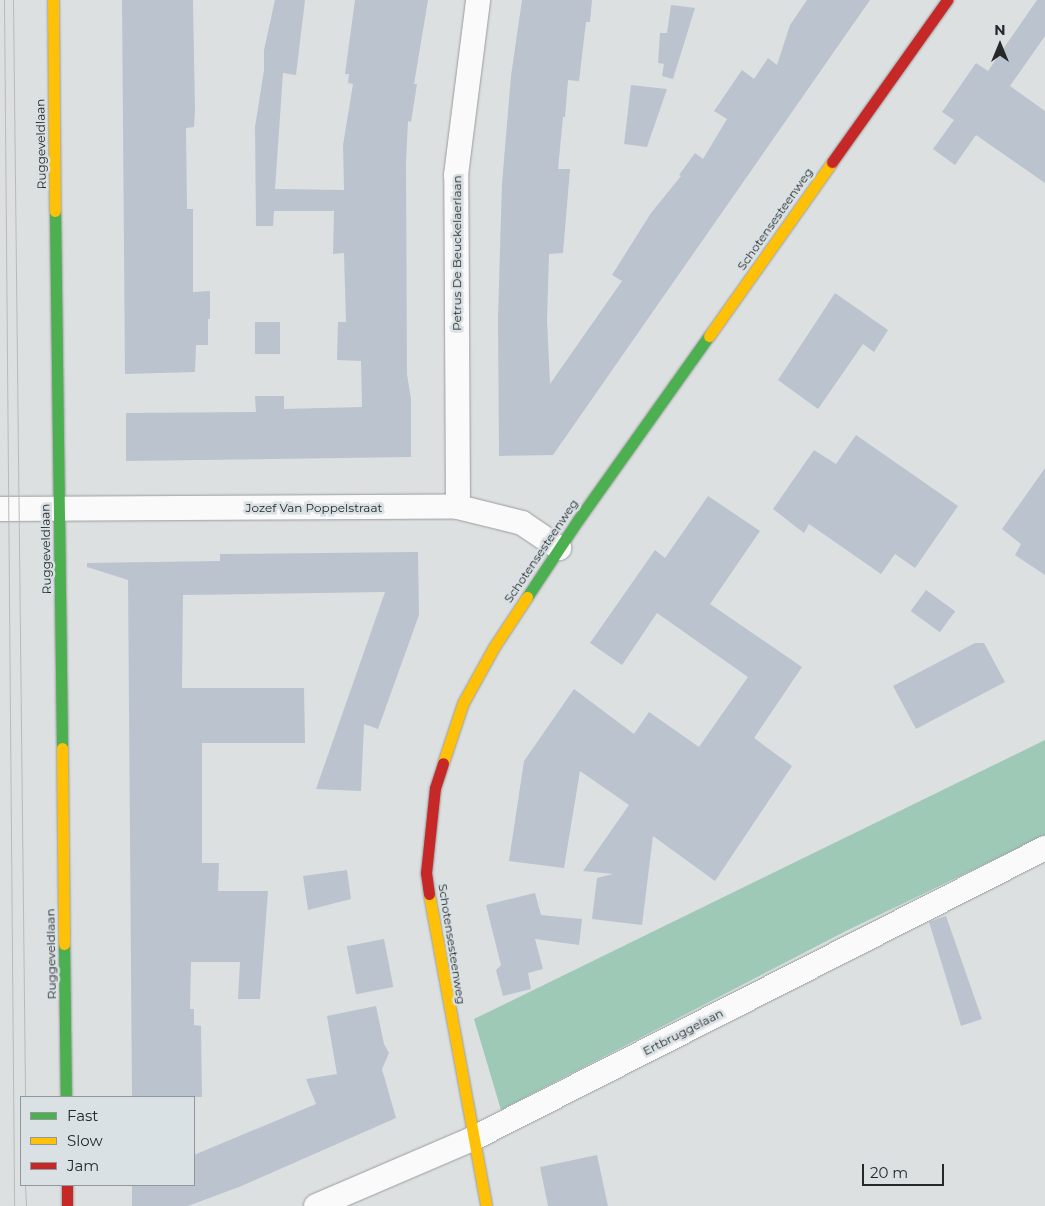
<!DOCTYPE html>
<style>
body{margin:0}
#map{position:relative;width:1045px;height:1206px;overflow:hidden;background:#dce0e1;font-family:Montserrat,sans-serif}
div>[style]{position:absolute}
.forest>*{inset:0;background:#9dc9b6}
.building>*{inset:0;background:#bbc3cf;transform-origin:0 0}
.roads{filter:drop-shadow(0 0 1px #9a9d9e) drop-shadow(0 0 1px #9a9d9e)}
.street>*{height:24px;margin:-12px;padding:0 12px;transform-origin:12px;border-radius:12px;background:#fafafa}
.fast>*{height:11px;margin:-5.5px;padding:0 5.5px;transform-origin:5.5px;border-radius:5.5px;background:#4caf50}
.slow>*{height:11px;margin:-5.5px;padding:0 5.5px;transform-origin:5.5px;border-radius:5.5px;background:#ffc107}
.jam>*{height:11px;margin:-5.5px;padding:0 5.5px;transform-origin:5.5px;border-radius:5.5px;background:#c62828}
.tram>*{height:1px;margin:-0.5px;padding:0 0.5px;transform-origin:0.5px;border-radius:0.5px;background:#b9baba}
span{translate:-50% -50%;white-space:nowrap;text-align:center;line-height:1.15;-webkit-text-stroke:5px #d9e1e4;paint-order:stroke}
.street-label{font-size:12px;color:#26282a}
.legend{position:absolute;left:20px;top:1096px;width:175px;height:90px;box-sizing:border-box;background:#d9e1e4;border:1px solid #91979a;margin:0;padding:6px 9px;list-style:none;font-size:15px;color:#26282a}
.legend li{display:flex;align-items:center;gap:10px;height:25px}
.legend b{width:25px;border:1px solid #91979a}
.north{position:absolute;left:975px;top:20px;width:50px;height:50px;-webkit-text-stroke:4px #d9e1e4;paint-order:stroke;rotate:0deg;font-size:14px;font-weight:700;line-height:20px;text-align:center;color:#26282a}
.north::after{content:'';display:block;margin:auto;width:18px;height:22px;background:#26282a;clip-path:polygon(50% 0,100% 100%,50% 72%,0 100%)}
.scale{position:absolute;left:862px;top:1164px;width:82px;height:22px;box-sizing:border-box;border:2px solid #26282a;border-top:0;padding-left:6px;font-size:15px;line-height:18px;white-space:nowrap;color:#26282a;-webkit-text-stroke:4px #d9e1e4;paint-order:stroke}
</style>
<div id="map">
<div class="forest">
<div style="clip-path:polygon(1045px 740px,1045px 835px,846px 931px,501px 1110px,474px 1019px)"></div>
</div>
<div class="building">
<div style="clip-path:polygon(122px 0,193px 0,195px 111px,194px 127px,186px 128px,187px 209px,193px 209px,193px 292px,210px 291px,210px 319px,208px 319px,208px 345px,196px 345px,195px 372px,125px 374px)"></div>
<div style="clip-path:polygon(275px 0,305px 0,296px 75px,283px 73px,275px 189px,344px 190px,343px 145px,353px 84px,348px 83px,349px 74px,345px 74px,355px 0,428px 0,414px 84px,417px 84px,411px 122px,408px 121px,406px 162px,407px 374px,411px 399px,411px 457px,126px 461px,126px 413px,256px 412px,255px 396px,284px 396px,284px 409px,362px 407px,361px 361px,337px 360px,338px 322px,346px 322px,344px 253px,333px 254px,334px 211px,274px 211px,273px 226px,256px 226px,255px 127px,264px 70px,264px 50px)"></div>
<div style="clip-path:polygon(522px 0,592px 0,590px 22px,586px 22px,579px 81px,568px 80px,565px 117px,563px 117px,558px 169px,570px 169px,563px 253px,549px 254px,547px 320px,550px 384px,622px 281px,612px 275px,651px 213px,681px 176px,679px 175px,695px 153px,703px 159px,727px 119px,714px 111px,742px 70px,754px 79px,768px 58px,777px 65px,790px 25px,807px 0,870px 0,553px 455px,499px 456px,498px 318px,502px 183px,511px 76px)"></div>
<div style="clip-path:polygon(1037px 0,1045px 0,1045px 36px,1010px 86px,1045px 111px,1045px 183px,976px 135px,955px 165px,933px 149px,954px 120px,942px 112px,976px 63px,988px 71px)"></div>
<div style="clip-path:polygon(671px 5px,695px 8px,673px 79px,662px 76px,664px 64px,658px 63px,660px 33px,667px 33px)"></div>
<div style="clip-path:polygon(631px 85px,667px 89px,647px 147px,624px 144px)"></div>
<div style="clip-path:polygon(835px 293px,888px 330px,874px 352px,863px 344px,818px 409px,778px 380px)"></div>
<div style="left:255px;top:322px;width:25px;height:32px"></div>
<div style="clip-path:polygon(856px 435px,958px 506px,915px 568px,895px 554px,881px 574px,809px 524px,804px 533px,773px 509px,814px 450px,836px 464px)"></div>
<div style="clip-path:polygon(1045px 468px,1045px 575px,1015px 555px,1021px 544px,1002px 529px)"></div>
<div style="clip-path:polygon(708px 496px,760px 531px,710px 604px,802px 667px,754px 738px,792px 766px,715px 881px,653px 836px,642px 925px,592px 919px,597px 878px,613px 874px,583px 871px,629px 805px,580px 771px,564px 868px,509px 861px,524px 761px,574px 689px,634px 734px,649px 712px,699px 747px,748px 677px,657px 613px,622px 665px,590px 643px,655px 550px,665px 558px)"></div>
<div style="clip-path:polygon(418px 552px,419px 615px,378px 729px,364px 724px,361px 791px,316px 789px,385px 592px,183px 595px,182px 688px,304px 688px,305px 743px,202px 743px,202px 863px,219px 863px,218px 891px,268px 891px,260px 999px,238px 999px,240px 962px,191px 962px,190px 1009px,194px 1009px,194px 1025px,201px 1026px,202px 1097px,132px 1097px,128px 580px,87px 567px,87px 563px,220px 561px,220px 554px)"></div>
<div style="left:926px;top:590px;width:36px;height:26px;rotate:36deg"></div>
<div style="clip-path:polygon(975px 643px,984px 643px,1005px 682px,916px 729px,893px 686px)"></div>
<div style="clip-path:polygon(347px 870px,351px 899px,308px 910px,303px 876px)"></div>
<div style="clip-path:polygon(535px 893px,541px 915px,582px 919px,579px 945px,535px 939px,543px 969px,528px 973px,531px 989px,503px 996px,496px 970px,501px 965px,486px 905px)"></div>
<div style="clip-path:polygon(946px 916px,982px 1019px,961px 1026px,929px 922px)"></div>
<div style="left:384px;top:939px;width:49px;height:38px;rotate:79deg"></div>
<div style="clip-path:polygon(376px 1006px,384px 1044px,389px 1053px,382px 1069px,396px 1118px,239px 1187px,188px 1206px,132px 1206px,132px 1185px,194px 1185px,194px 1155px,316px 1104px,306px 1079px,337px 1074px,327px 1016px)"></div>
<div style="clip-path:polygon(597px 1155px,608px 1206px,548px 1206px,540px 1167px)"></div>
</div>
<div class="roads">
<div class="street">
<div style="left:458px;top:507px;width:332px;rotate:-90.3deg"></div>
<div style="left:456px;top:175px;width:176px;rotate:-82.8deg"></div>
<div style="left:0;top:509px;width:458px;rotate:-0.3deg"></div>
<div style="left:458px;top:507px;width:66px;rotate:14deg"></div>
<div style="left:522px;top:523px;width:45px;rotate:34deg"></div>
<div style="left:316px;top:1206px;width:170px;rotate:-23.2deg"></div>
<div style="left:472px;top:1139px;width:643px;rotate:-26.92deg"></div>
</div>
<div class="fast">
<div style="left:55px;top:211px;width:537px;rotate:89.25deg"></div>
<div style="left:527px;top:597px;width:92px;rotate:-56.5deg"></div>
<div style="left:578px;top:520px;width:226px;rotate:-54.6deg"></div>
<div style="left:64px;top:944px;width:153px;rotate:89.3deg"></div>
</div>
<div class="slow">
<div style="left:53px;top:0;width:211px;rotate:89.5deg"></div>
<div style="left:709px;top:336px;width:213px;rotate:-54.7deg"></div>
<div style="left:62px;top:748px;width:196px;rotate:89.4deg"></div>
<div style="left:443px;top:763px;width:63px;rotate:-71.6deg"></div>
<div style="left:463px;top:703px;width:64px;rotate:-61deg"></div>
<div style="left:494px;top:647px;width:60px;rotate:-56.6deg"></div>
<div style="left:429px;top:894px;width:317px;rotate:79.6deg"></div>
</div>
<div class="jam">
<div style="left:832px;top:162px;width:199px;rotate:-54.6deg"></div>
<div style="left:429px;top:894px;width:21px;rotate:-98deg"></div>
<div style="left:426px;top:873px;width:85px;rotate:-84deg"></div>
<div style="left:435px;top:788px;width:26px;rotate:-72deg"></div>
<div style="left:67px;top:1185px;width:21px;rotate:90deg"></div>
</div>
</div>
<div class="tram">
<div style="left:4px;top:0;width:1206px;rotate:89.52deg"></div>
<div style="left:13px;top:0;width:1097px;rotate:89.37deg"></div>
<div style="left:25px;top:1185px;width:21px;rotate:87deg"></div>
</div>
<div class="street-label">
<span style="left:41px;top:144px;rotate:-91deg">Ruggeveldlaan</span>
<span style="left:775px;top:219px;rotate:-55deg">Schotensesteenweg</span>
<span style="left:457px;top:253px;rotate:-90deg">Petrus De Beuckelaerlaan</span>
<span style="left:314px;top:508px">Jozef Van Poppelstraat</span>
<span style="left:46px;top:549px;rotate:-91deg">Ruggeveldlaan</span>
<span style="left:541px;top:551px;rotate:-56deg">Schotensesteenweg</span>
<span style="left:452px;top:944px;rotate:81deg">Schotensesteenweg</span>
<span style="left:51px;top:954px;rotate:-91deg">Ruggeveldlaan</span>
<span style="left:683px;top:1032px;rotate:-27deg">Ertbruggelaan</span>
</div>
<ul class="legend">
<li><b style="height:6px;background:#4caf50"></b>Fast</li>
<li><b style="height:6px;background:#ffc107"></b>Slow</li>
<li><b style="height:6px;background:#c62828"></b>Jam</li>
</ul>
<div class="north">N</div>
<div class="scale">20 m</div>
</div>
